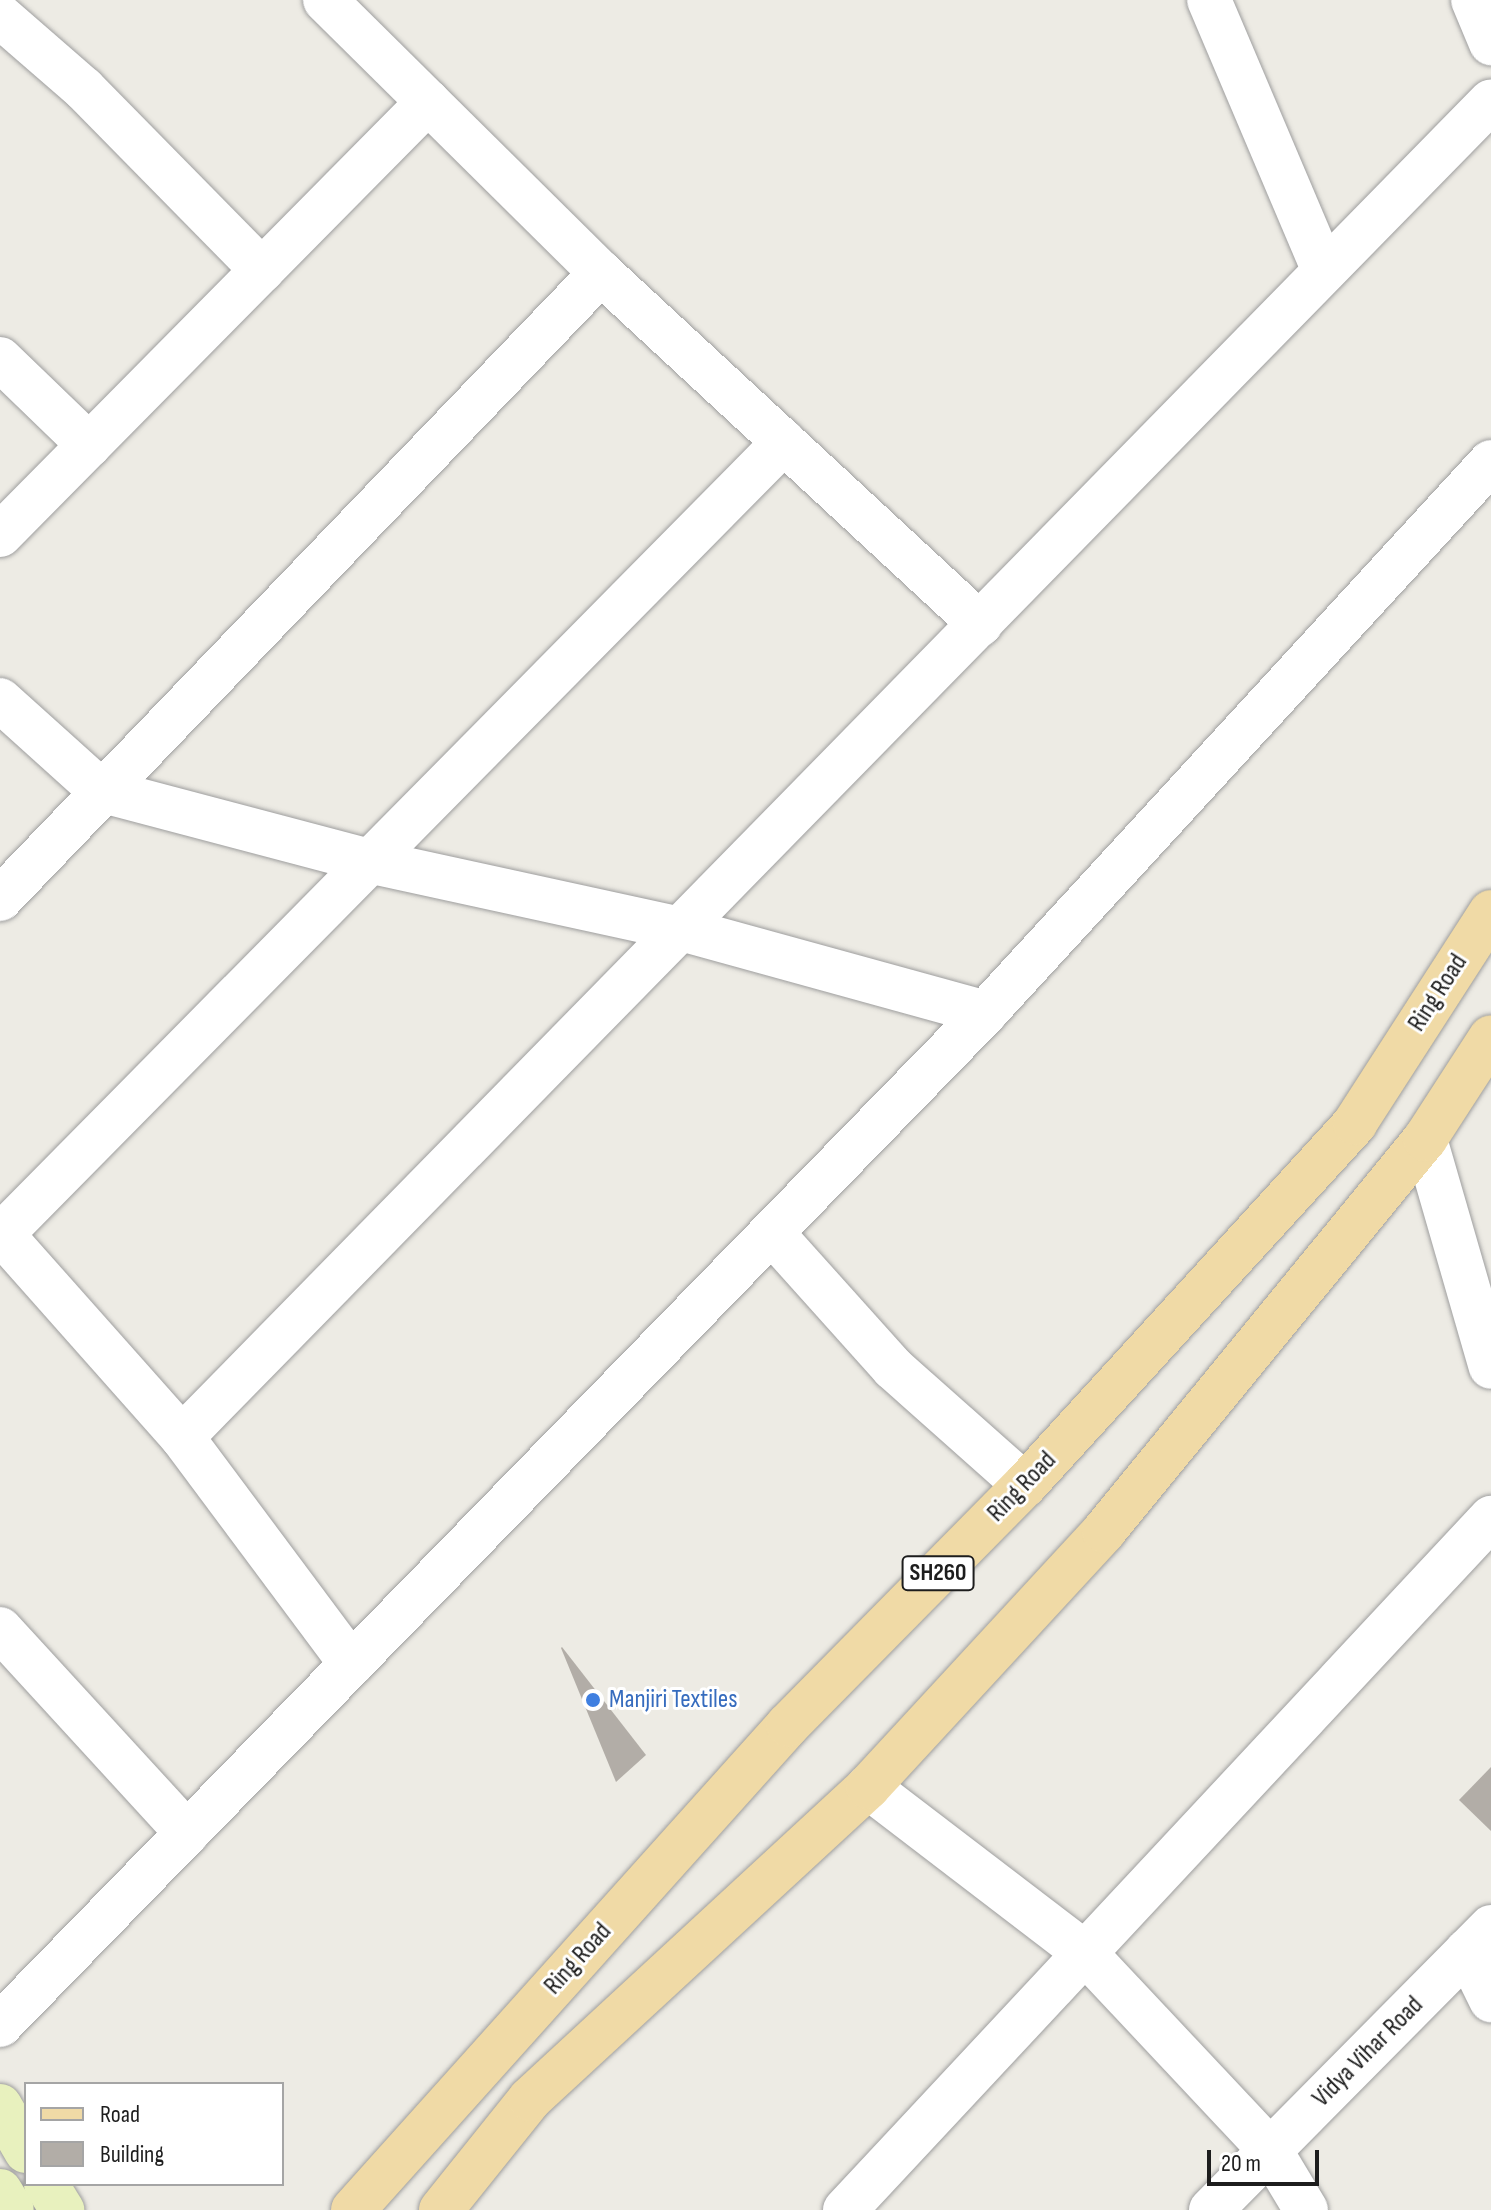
<!DOCTYPE html>
<style>
body{margin:0}
#map{position:relative;width:1491px;height:2210px;overflow:hidden;background:#edebe4;font-family:"Sofia Sans Condensed",sans-serif}
div>[style]{position:absolute}
.building>*{inset:0;background:#b2ada7}
.roads{filter:drop-shadow(0 0 2px #9e9e9e) drop-shadow(0 0 2px #9e9e9e)}
.street>*{height:44px;margin:-22px;padding:0 22px;transform-origin:22px;border-radius:22px;background:#fff}
.secondary>*{height:44px;margin:-22px;padding:0 22px;transform-origin:22px;border-radius:22px;background:#e8f1be}
.primary>*{height:44px;margin:-22px;padding:0 22px;transform-origin:22px;border-radius:22px;background:#f0daa6}
.dots>*{width:22px;height:22px;translate:-50% -50%;box-sizing:border-box;border:4px solid #fff;border-radius:50%}
span{translate:-50% -50%;white-space:nowrap;text-align:center;line-height:1.15;-webkit-text-stroke:6px #fff;paint-order:stroke}
.shield-label span{padding:2px 6px;background:#fff;border:2px solid;border-radius:6px;-webkit-text-stroke-width:0}
.shield-label{font-size:24px;color:#1d1d1d;font-weight:700}
.street-label{font-size:26px;color:#1d1d1d}
.shop-label{font-size:26px;color:#366cbe}
.left{translate:0 -50%;text-align:left}
.legend{position:absolute;left:24px;top:2082px;width:260px;height:104px;box-sizing:border-box;background:#fff;border:2px solid #a5a5a5;margin:0;padding:10px 14px;list-style:none;font-size:24px;color:#1d1d1d}
.legend li{display:flex;align-items:center;gap:16px;height:40px}
.legend b{width:40px;border:2px solid #a5a5a5}
.scale{position:absolute;left:1207px;top:2150px;width:112px;height:36px;box-sizing:border-box;border:4px solid #1d1d1d;border-top:0;padding-left:10px;font-size:24px;line-height:28px;white-space:nowrap;color:#1d1d1d;-webkit-text-stroke:6px #fff;paint-order:stroke}
</style>
<div id="map">
<div class="building">
<div style="clip-path:polygon(562px 1647px,646px 1755px,616px 1782px,561px 1648px)"></div>
<div style="clip-path:polygon(1491px 1767px,1491px 1831px,1459px 1800px)"></div>
</div>
<div class="roads">
<div class="street">
<div style="left:325px;top:0;width:388px;rotate:44.7deg"></div>
<div style="left:601px;top:273px;width:517px;rotate:42.8deg"></div>
<div style="left:1209px;top:0;width:294px;rotate:67deg"></div>
<div style="left:1473px;top:0;width:47px;rotate:67.3deg"></div>
<div style="left:0;top:16px;width:111px;rotate:41deg"></div>
<div style="left:84px;top:89px;width:254px;rotate:45.5deg"></div>
<div style="left:0;top:359px;width:124px;rotate:44deg"></div>
<div style="left:0;top:535px;width:609px;rotate:-45.33deg"></div>
<div style="left:0;top:700px;width:135px;rotate:42deg"></div>
<div style="left:100px;top:790px;width:277px;rotate:14.8deg"></div>
<div style="left:368px;top:861px;width:320px;rotate:12.3deg"></div>
<div style="left:681px;top:929px;width:315px;rotate:15.4deg"></div>
<div style="left:0;top:899px;width:868px;rotate:-46.17deg"></div>
<div style="left:1425px;top:1139px;width:237px;rotate:73.9deg"></div>
<div style="left:0;top:1232px;width:274px;rotate:48.4deg"></div>
<div style="left:182px;top:1437px;width:283px;rotate:53.3deg"></div>
<div style="left:772px;top:1233px;width:181px;rotate:48.1deg"></div>
<div style="left:893px;top:1368px;width:176px;rotate:41.6deg"></div>
<div style="left:2px;top:1234px;width:1113px;rotate:-45.36deg"></div>
<div style="left:182px;top:1437px;width:1870px;rotate:-45.58deg"></div>
<div style="left:0;top:1629px;width:277px;rotate:47.5deg"></div>
<div style="left:868px;top:1787px;width:273px;rotate:37.4deg"></div>
<div style="left:1085px;top:1953px;width:270px;rotate:46.8deg"></div>
<div style="left:1270px;top:2150px;width:70px;rotate:59deg"></div>
<div style="left:1467px;top:1951px;width:55px;rotate:63.9deg"></div>
<div style="left:0;top:2025px;width:1412px;rotate:-45.77deg"></div>
<div style="left:985px;top:1013px;width:748px;rotate:-47.44deg"></div>
<div style="left:845px;top:2210px;width:947px;rotate:-46.97deg"></div>
<div style="left:1211px;top:2210px;width:398px;rotate:-45.3deg"></div>
</div>
<div class="secondary">
<div style="left:0;top:2106px;width:52px;rotate:60deg"></div>
<div style="left:46px;top:2184px;width:31px;rotate:58deg"></div>
<div style="left:0;top:2191px;width:22px;rotate:58deg"></div>
</div>
<div class="primary">
<div style="left:353px;top:2210px;width:651px;rotate:-48.11deg"></div>
<div style="left:788px;top:1725px;width:337px;rotate:-45.4deg"></div>
<div style="left:1025px;top:1485px;width:490px;rotate:-47.6deg"></div>
<div style="left:1355px;top:1123px;width:251px;rotate:-57.2deg"></div>
<div style="left:441px;top:2210px;width:142px;rotate:-51.3deg"></div>
<div style="left:530px;top:2099px;width:460px;rotate:-42.7deg"></div>
<div style="left:868px;top:1787px;width:348px;rotate:-47.3deg"></div>
<div style="left:1104px;top:1531px;width:507px;rotate:-50.69deg"></div>
<div style="left:1425px;top:1139px;width:121px;rotate:-57.1deg"></div>
</div>
</div>
<div class="dots">
<div style="left:593px;top:1700px;background:#3f7fe0"></div>
</div>
<div class="shield-label">
<span style="left:938px;top:1573px">SH260</span>
</div>
<div class="street-label">
<span style="left:1438px;top:993px;rotate:-57deg">Ring Road</span>
<span style="left:1022px;top:1487px;rotate:-46deg">Ring Road</span>
<span style="left:578px;top:1959px;rotate:-48deg">Ring Road</span>
<span style="left:1368px;top:2052px;rotate:-45deg">Vidya Vihar Road</span>
</div>
<div class="shop-label">
<span class="left" style="left:609px;top:1700px">Manjiri Textiles</span>
</div>
<ul class="legend">
<li><b style="height:10px;background:#f0daa6"></b>Road</li>
<li><b style="height:22px;background:#b2ada7"></b>Building</li>
</ul>
<div class="scale">20 m</div>
</div>
